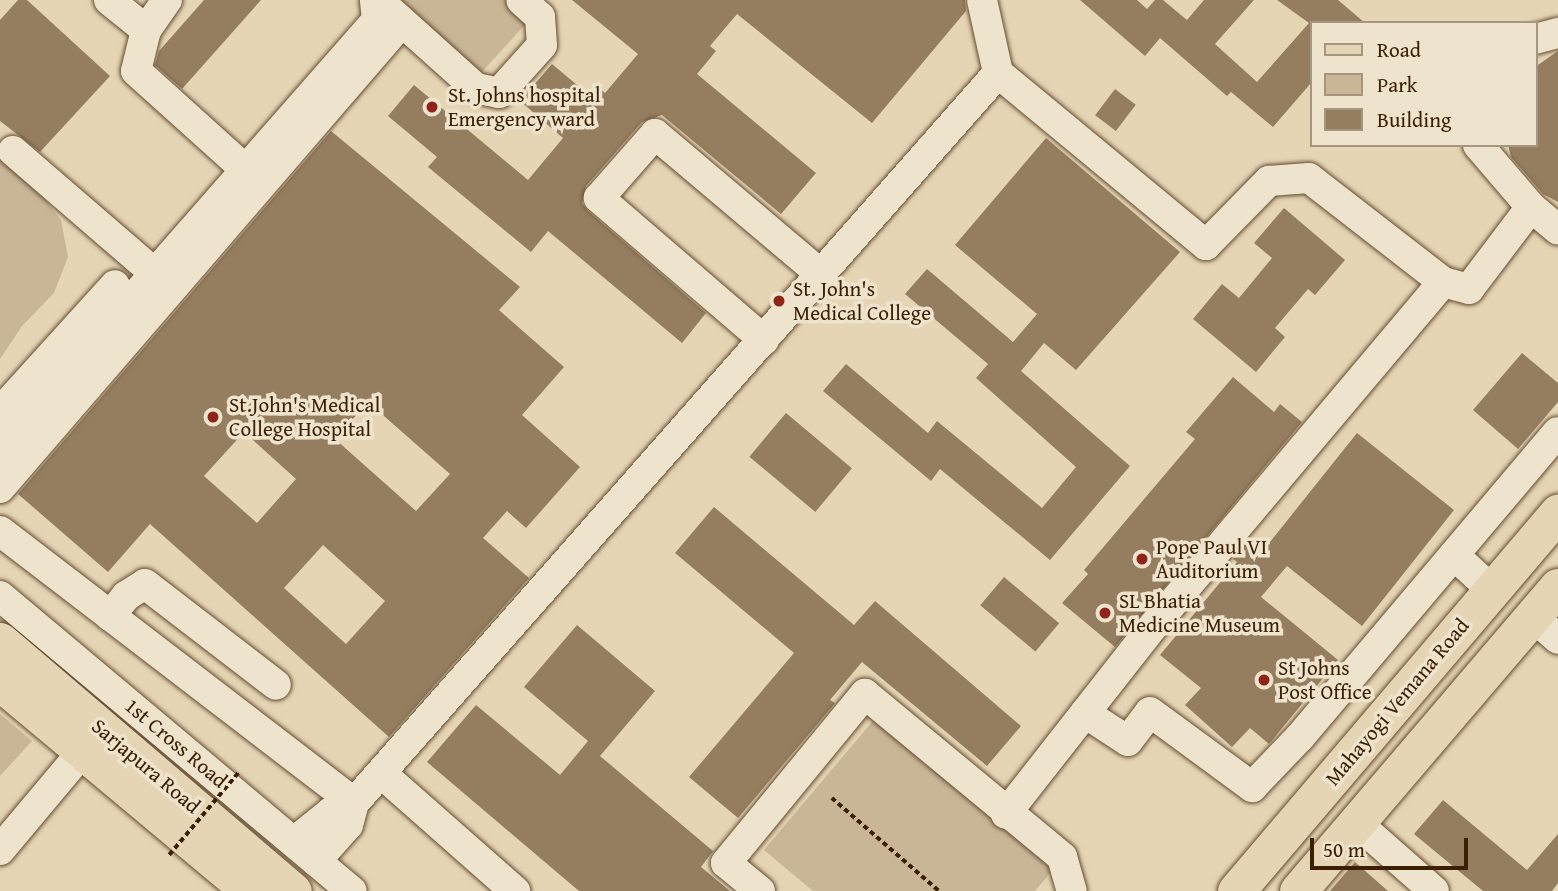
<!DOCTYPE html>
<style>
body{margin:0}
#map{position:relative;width:1558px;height:891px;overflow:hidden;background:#e5d5b4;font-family:"Gentium Book Plus",serif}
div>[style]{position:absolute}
.green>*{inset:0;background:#c8b696}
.building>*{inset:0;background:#947e5f;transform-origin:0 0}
.path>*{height:3.5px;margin-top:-1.75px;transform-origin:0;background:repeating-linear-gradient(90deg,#3c1f03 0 5px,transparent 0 8.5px)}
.roads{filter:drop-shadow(0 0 2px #664c2f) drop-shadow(0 0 2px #664c2f)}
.minor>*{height:30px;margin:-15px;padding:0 15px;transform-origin:15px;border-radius:15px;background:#eee4ce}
.major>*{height:37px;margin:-18.5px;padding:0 18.5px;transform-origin:18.5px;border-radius:18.5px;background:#e5d5b4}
.path-bridge>*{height:3.5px;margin-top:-1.75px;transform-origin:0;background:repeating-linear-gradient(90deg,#3c1f03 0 5px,transparent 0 8.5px)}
.dots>*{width:19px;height:19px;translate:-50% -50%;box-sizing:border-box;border:4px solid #eee4ce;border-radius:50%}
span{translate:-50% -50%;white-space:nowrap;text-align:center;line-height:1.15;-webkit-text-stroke:7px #eee4ce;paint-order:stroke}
.poi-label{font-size:21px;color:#3c1f03}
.left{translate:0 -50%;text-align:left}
.street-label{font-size:21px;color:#3c1f03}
.legend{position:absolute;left:1310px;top:21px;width:228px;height:126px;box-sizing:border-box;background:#eee4ce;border:2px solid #a7957d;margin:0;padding:9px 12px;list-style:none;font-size:21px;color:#3c1f03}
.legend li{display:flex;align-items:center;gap:14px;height:35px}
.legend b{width:35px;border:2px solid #a7957d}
.scale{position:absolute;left:1310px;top:838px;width:158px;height:32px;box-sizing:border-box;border:4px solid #3c1f03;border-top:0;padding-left:9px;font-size:21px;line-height:24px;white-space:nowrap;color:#3c1f03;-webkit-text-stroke:5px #eee4ce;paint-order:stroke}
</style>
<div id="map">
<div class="green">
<div style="clip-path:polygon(381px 0,507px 0,529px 20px,472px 83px)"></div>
<div style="clip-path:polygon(0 141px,61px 220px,68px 257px,54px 293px,22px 326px,0 359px)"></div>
<div style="clip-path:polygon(0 714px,32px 741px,0 776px)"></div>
<div style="clip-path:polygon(877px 716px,1056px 866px,1035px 891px,813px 891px,764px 850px)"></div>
</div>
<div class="building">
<div style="clip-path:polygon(18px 0,27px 0,110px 76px,40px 152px,0 121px,0 20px)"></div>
<div style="clip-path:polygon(204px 0,261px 0,182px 89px,155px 65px,159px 51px)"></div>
<div style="clip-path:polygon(572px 0,965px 0,966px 11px,872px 123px,737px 14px,710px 46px,716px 51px,697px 74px,816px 173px,781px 214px,662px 115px,642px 122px,586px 186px,582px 203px,588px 211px,706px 313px,682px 343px,548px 231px,531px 252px,428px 167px,437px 157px,388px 116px,414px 85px,528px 180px,563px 138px,520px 101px,552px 64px,589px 95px,597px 86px,605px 93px,638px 54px)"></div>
<div style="clip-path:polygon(1080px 0,1137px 0,1147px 9px,1155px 0,1163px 0,1187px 20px,1204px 0,1254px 0,1215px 44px,1257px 82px,1309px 23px,1277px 0,1338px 0,1365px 23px,1311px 23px,1311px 83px,1273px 127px,1231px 92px,1227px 96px,1160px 38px,1145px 56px)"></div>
<div style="clip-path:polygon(1558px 51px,1558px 202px,1543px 194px,1511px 157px,1508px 145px,1535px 145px,1535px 67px)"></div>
<div style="left:1115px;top:89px;width:26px;height:33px;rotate:37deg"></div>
<div style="clip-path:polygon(evenodd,331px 131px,520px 287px,499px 310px,564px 367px,522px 415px,580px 467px,526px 528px,507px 511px,483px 538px,529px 578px,389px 737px,150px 524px,108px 572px,18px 494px,331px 131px,368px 402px,450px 474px,416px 511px,335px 439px,368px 402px,331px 131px,244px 432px,296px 479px,257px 523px,204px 476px,244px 432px,331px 131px,323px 545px,385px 601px,346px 644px,284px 588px,323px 545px)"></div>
<div style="clip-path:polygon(1046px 138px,1180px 252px,1076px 370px,1044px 343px,1021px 371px,1130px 466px,1050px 560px,940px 469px,931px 481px,823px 391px,846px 364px,928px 433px,937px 421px,1042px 508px,1076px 467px,976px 378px,988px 364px,905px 294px,927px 269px,1013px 342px,1037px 314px,955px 245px)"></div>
<div style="clip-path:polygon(1284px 208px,1345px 260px,1315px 295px,1308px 289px,1275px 328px,1285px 337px,1256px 372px,1193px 319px,1222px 284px,1239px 298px,1272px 258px,1254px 243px)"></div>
<div style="clip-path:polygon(1522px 353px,1558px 383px,1558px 402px,1518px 449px,1473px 410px)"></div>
<div style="clip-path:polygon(1233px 377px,1274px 412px,1280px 404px,1302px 422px,1115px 647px,1062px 603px,1088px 574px,1084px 570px,1195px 439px,1186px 432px)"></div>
<div style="left:786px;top:413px;width:86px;height:57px;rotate:40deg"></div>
<div style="clip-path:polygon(1357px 433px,1454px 510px,1362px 626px,1287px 566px,1261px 597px,1338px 660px,1269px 744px,1250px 728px,1232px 747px,1185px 705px,1201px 688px,1160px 655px,1237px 562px,1233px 559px,1248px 540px,1262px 552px)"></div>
<div style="clip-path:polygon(714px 507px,854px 625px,875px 601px,1021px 726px,987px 766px,862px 662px,830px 700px,835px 703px,738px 818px,689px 777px,794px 653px,675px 553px)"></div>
<div style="left:1004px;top:577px;width:72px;height:37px;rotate:40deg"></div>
<div style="clip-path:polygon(577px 625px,655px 691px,600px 756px,713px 851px,701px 867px,730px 891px,579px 891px,427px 762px,476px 705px,560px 775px,588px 741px,524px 687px)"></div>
<div style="clip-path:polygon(1443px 800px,1527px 870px,1558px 834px,1558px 883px,1552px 891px,1483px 891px,1414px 834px)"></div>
<div style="clip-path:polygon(1355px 862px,1388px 891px,1330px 891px)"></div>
</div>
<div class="path">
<div style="left:832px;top:798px;width:142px;rotate:41deg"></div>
</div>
<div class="roads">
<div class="minor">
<div style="left:109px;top:0;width:48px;rotate:39deg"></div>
<div style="left:167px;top:0;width:37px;rotate:125deg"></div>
<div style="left:146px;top:30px;width:42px;rotate:103.7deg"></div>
<div style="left:136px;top:71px;width:147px;rotate:42deg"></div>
<div style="left:982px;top:0;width:75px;rotate:77.6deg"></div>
<div style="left:998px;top:73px;width:270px;rotate:39.6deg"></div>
<div style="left:1206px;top:245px;width:90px;rotate:-45.5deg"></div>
<div style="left:1269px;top:181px;width:40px;rotate:-4.3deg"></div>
<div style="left:1309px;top:178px;width:170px;rotate:37.8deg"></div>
<div style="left:1443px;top:282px;width:449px;rotate:130.1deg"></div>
<div style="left:1154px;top:625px;width:240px;rotate:128.1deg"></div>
<div style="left:389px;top:10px;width:117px;rotate:41.9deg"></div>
<div style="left:476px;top:88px;width:24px;rotate:12deg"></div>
<div style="left:499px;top:93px;width:64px;rotate:-48.1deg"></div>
<div style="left:542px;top:45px;width:28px;rotate:-94deg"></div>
<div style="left:540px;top:17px;width:25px;rotate:-138deg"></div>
<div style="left:1535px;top:39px;width:24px;rotate:-15deg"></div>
<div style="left:1478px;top:145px;width:82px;rotate:49.5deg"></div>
<div style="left:13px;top:151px;width:202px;rotate:40.8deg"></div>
<div style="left:1443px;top:282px;width:27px;rotate:15deg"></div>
<div style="left:1469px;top:289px;width:103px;rotate:-52.9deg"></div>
<div style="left:1531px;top:207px;width:35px;rotate:40deg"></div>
<div style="left:764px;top:340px;width:218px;rotate:-139.3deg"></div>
<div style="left:599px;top:198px;width:85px;rotate:-48.8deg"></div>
<div style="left:655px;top:134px;width:219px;rotate:40.2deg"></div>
<div style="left:0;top:412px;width:171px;rotate:-47.8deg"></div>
<div style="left:0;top:450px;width:572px;rotate:-48.76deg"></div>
<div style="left:377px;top:20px;width:20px;rotate:-96deg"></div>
<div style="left:0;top:488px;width:615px;rotate:-49.22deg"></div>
<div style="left:0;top:531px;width:446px;rotate:37.5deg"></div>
<div style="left:1454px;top:555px;width:52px;rotate:42.6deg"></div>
<div style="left:0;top:596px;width:459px;rotate:40deg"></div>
<div style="left:110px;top:616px;width:26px;rotate:-51deg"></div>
<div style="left:126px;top:596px;width:22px;rotate:-32deg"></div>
<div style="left:145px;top:584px;width:165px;rotate:37.6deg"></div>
<div style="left:1533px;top:617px;width:33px;rotate:41deg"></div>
<div style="left:1085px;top:713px;width:51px;rotate:33.1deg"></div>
<div style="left:1128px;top:741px;width:36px;rotate:-53deg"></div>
<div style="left:1150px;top:712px;width:127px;rotate:36.3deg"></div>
<div style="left:1252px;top:787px;width:69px;rotate:-46.2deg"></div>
<div style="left:1300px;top:737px;width:399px;rotate:-49.8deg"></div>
<div style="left:381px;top:773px;width:179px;rotate:41.4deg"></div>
<div style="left:1358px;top:824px;width:101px;rotate:41.4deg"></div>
<div style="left:294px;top:842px;width:48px;rotate:-39deg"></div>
<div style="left:331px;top:812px;width:20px;rotate:-11deg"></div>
<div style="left:0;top:850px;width:129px;rotate:-50deg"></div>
<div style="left:316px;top:861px;width:48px;rotate:-48.4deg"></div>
<div style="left:348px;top:825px;width:23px;rotate:-75deg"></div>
<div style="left:354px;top:803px;width:973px;rotate:-48.58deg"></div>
<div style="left:760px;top:891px;width:44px;rotate:-140.5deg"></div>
<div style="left:726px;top:863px;width:219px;rotate:-50.6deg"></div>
<div style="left:865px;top:694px;width:256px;rotate:39.6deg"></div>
<div style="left:1062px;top:857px;width:35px;rotate:74deg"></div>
</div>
<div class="major">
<div style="left:0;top:641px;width:385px;rotate:40.5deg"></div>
<div style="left:0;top:682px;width:326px;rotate:39.9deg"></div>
<div style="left:1236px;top:891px;width:497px;rotate:-49.6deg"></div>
<div style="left:1298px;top:891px;width:400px;rotate:-49.5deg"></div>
</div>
</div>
<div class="path-bridge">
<div style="left:169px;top:855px;width:109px;rotate:-49.9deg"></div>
</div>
<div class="dots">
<div style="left:432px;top:107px;background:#8f2418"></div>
<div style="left:779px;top:301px;background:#8f2418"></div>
<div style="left:213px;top:417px;background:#8f2418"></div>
<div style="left:1142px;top:559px;background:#8f2418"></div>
<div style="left:1105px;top:613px;background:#8f2418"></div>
<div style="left:1264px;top:680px;background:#8f2418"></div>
</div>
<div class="poi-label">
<span class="left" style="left:448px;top:107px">St. Johns hospital<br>Emergency ward</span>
<span class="left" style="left:793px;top:301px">St. John's<br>Medical College</span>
<span class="left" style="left:229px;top:417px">St.John's Medical<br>College Hospital</span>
<span class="left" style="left:1156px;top:559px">Pope Paul VI<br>Auditorium</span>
<span class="left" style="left:1119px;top:613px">SL Bhatia<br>Medicine Museum</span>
<span class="left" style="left:1278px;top:680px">St Johns<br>Post Office</span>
</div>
<div class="street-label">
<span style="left:1397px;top:702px;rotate:-50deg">Mahayogi Vemana Road</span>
<span style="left:176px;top:743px;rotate:40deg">1st Cross Road</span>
<span style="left:146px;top:766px;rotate:40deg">Sarjapura Road</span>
</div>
<ul class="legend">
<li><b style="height:9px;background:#e5d5b4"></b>Road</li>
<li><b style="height:19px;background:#c8b696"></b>Park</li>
<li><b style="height:19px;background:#947e5f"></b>Building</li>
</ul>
<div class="scale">50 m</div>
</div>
